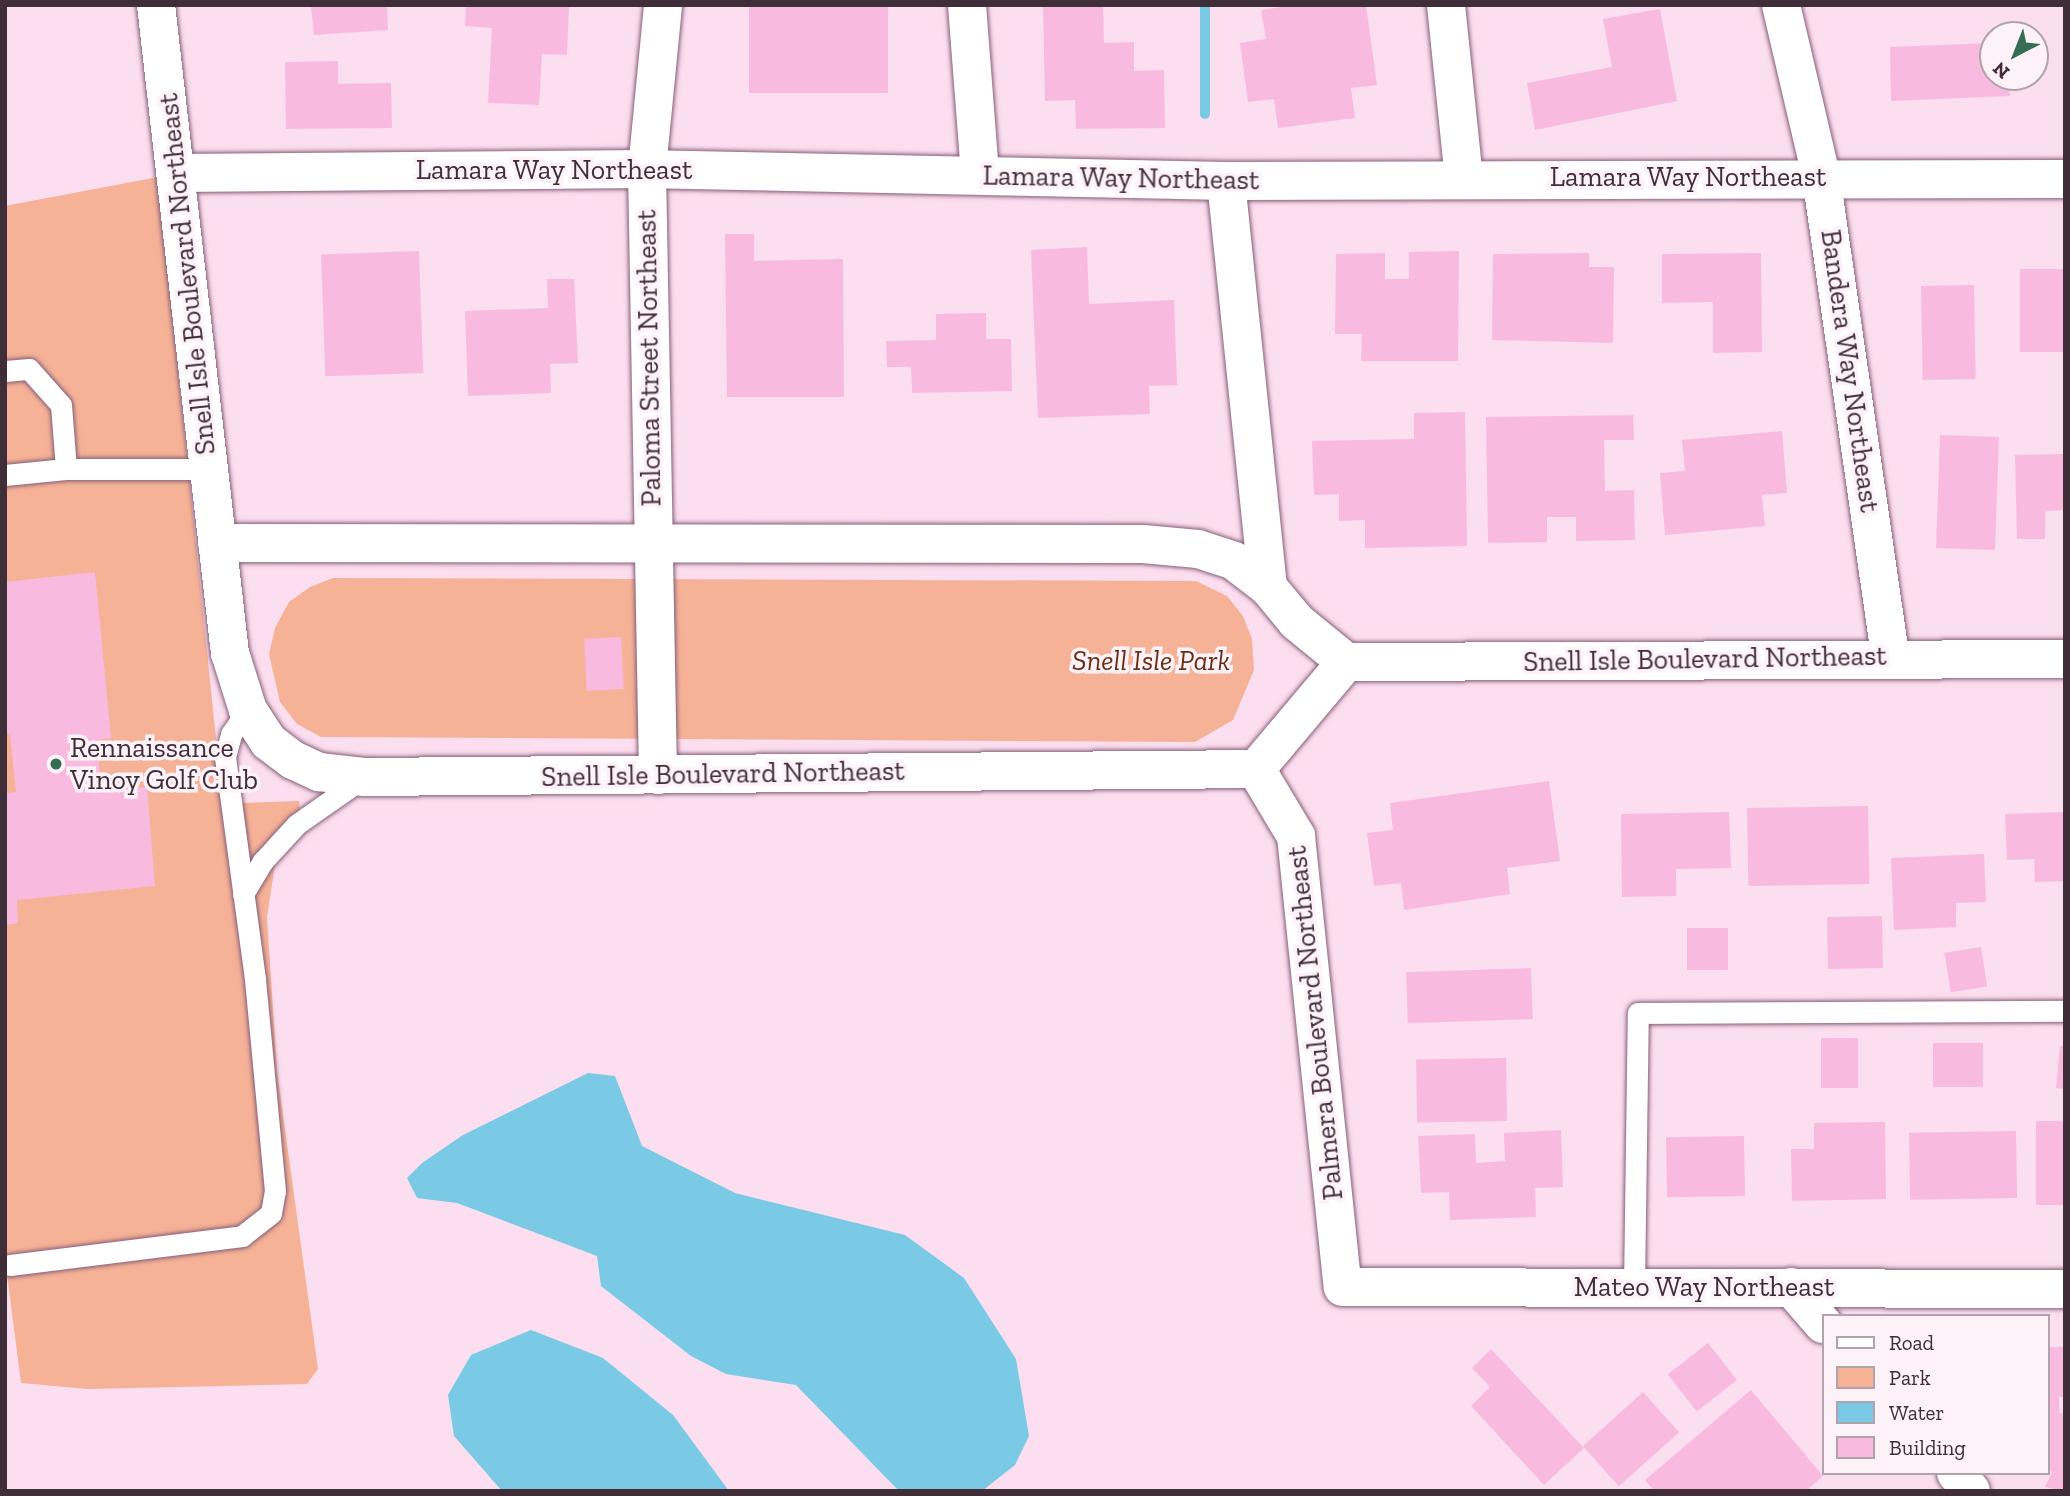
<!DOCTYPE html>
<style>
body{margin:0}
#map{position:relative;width:2070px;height:1496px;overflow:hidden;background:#fbdeef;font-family:"Zilla Slab",serif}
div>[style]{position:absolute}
.green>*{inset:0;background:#f5b297}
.water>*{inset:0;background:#7ac9e5}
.stream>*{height:10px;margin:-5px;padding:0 5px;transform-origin:5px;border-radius:5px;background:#7ac9e5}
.building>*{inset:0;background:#f9badf;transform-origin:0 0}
.roads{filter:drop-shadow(0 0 2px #875e77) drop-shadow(0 0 2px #875e77)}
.service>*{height:21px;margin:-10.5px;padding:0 10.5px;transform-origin:10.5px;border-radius:10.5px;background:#fff}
.minor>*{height:38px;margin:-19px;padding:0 19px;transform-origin:19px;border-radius:19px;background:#fff}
.tertiary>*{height:38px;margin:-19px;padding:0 19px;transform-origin:19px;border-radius:19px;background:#fff}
.dots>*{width:19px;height:19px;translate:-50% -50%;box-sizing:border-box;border:4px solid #fcf2f7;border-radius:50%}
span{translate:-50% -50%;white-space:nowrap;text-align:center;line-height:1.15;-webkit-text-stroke:7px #fcf2f7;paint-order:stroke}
.street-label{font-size:28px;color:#3f2d38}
.park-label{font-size:28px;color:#6a2e13;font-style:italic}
.poi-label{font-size:28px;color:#3f2d38}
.left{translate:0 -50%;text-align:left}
.frame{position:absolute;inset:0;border:7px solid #3f2d38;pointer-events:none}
.legend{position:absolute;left:1822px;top:1314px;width:228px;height:161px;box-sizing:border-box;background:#fcf2f7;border:2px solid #b0a3ab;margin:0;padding:9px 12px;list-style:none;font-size:21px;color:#3f2d38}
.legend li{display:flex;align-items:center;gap:14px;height:35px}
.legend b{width:35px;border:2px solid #b0a3ab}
.north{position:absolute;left:1979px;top:21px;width:70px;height:70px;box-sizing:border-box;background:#fcf2f7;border:2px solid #b0a3ab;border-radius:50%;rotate:222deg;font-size:19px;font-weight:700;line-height:28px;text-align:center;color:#3f2d38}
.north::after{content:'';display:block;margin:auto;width:24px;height:32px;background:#356c53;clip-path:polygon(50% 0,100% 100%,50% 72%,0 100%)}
</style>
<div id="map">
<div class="green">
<div style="clip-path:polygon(158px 177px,221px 787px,239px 803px,299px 801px,302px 831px,275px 865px,267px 917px,277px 1071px,318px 1369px,307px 1384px,88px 1389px,21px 1383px,5px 1259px,5px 206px)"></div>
<div style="clip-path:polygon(333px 578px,1196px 581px,1227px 596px,1243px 616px,1252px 639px,1254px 670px,1233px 720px,1195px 742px,321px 737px,297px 724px,280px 702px,269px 654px,275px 628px,289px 602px,310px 587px)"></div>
</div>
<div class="water">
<div style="clip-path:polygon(588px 1073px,615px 1076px,642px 1146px,735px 1193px,905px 1235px,964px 1278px,1016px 1359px,1029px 1436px,1015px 1465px,982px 1491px,899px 1491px,796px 1385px,726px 1374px,691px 1356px,601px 1286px,597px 1256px,457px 1203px,417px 1198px,407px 1178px,422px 1163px,463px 1135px)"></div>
<div style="clip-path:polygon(531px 1330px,603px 1358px,673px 1415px,729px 1491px,502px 1491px,454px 1436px,448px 1395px,471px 1355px)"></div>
</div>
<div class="stream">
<div style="left:1205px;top:5px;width:109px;rotate:90deg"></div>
</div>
<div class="building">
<div style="clip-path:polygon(311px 5px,387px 5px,388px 30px,314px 35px)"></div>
<div style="clip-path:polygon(466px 5px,569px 5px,567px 55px,542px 54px,539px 105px,488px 103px,492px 28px,465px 26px)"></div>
<div style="left:749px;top:5px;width:139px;height:88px"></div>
<div style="clip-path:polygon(1043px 5px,1103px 5px,1104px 43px,1134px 42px,1134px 71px,1164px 70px,1165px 128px,1076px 129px,1075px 100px,1045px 101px)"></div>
<div style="clip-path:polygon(1294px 5px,1366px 5px,1377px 85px,1351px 88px,1355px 118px,1278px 128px,1274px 99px,1248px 102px,1240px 43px,1266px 39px,1261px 10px)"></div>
<div style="clip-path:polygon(1660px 9px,1677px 101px,1535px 130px,1527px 83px,1612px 67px,1603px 19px)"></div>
<div style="clip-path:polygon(1993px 43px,1993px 77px,2009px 77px,2010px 96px,1891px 101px,1890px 47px)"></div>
<div style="clip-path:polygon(338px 61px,338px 84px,391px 83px,392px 128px,286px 129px,285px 62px)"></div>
<div style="clip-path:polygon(725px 234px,754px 234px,754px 261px,843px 259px,844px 397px,727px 397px)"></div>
<div style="clip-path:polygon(1087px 247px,1089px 304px,1174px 300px,1177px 385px,1149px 386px,1150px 414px,1038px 418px,1031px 250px)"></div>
<div style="left:419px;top:251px;width:122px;height:98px;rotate:88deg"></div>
<div style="clip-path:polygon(1459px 251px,1458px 361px,1361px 361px,1362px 334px,1335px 334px,1336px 254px,1385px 253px,1385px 279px,1409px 279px,1409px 252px)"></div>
<div style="clip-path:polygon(1589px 253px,1589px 267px,1614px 267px,1613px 343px,1492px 340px,1493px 254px)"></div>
<div style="clip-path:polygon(1761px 253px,1762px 352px,1713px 353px,1713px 302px,1662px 303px,1662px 254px)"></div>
<div style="left:2065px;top:269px;width:83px;height:45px;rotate:90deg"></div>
<div style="clip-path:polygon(547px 279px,574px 279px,578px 363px,550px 364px,551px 393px,468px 396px,465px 311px,548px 308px)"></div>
<div style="left:1974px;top:285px;width:94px;height:53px;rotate:89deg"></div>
<div style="clip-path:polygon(986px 313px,986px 339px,1011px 339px,1012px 391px,912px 393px,911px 367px,887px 367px,886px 341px,936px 340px,936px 314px)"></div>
<div style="clip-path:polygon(1465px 412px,1467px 546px,1365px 548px,1365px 520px,1339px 521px,1339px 494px,1314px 495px,1312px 441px,1414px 439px,1414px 413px)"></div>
<div style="clip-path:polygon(1633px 415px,1634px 440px,1604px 440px,1605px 491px,1634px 490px,1635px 540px,1576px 541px,1576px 517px,1547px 517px,1547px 542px,1488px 543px,1486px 417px)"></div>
<div style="clip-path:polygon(1782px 431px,1787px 493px,1762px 495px,1765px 526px,1665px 535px,1660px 473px,1685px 471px,1682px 440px)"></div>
<div style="left:1940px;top:435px;width:59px;height:113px;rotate:2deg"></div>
<div style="clip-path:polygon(2065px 454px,2065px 510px,2045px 511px,2045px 539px,2017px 539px,2015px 455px)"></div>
<div style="clip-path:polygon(95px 572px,111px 738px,96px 740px,102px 791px,147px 787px,155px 886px,17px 900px,18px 923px,5px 925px,5px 793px,16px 792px,10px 734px,5px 734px,5px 582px)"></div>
<div style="left:621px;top:637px;width:52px;height:37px;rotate:87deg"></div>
<div style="clip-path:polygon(1549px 781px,1560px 861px,1507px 868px,1510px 894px,1404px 910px,1401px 883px,1374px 886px,1367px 833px,1393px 830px,1390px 803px)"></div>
<div style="left:1868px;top:806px;width:78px;height:121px;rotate:89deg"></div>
<div style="clip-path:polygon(1729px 812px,1731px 868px,1676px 869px,1676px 896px,1622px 897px,1621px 814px)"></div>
<div style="clip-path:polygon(2065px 812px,2065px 881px,2035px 882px,2034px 859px,2007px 860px,2005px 814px)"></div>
<div style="clip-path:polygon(1984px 854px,1986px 902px,1956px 903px,1956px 927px,1894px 930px,1891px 858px)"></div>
<div style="left:1882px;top:916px;width:52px;height:55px;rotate:89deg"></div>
<div style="left:1687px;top:928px;width:41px;height:42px"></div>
<div style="left:1981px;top:947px;width:40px;height:37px;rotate:81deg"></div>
<div style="left:1531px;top:968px;width:51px;height:125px;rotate:88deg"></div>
<div style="left:1821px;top:1038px;width:37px;height:50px"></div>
<div style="left:1933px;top:1043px;width:50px;height:44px"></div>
<div style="clip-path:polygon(2060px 1046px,2065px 1046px,2065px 1089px,2056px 1088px)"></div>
<div style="left:1506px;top:1058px;width:63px;height:90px;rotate:89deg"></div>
<div style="left:2036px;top:1121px;width:29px;height:84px"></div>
<div style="clip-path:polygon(1885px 1122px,1886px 1199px,1792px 1201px,1791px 1149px,1814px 1149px,1814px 1123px)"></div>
<div style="clip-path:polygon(1561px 1130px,1563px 1187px,1535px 1188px,1536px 1217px,1450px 1220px,1449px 1192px,1421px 1193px,1418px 1136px,1475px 1134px,1476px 1163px,1505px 1161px,1504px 1133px)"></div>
<div style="left:2016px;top:1131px;width:67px;height:107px;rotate:89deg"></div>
<div style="left:1744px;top:1136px;width:60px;height:78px;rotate:89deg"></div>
<div style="left:1708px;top:1343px;width:47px;height:51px;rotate:52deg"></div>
<div style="clip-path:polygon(2047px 1347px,2065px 1347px,2065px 1397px,2059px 1397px,2059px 1412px,2065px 1415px,2065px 1491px,2045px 1487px,2052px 1472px,2047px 1469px)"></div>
<div style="clip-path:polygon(1491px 1349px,1584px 1448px,1544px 1485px,1471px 1406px,1490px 1387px,1472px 1368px)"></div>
<div style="clip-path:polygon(1751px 1390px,1823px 1476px,1806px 1491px,1654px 1491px,1645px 1480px)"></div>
<div style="left:1643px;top:1392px;width:54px;height:81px;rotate:48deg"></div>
</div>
<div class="roads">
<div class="service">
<div style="left:5px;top:371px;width:24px;rotate:-5deg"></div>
<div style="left:29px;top:369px;width:48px;rotate:48.4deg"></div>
<div style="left:61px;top:405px;width:64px;rotate:85.5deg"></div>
<div style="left:5px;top:475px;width:61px;rotate:-5.6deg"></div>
<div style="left:66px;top:469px;width:143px"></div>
<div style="left:243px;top:894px;width:39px;rotate:-59deg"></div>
<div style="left:263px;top:861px;width:50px;rotate:-47.4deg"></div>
<div style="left:297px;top:824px;width:80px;rotate:-34.9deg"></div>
<div style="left:10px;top:1265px;width:234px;rotate:-7.1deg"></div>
<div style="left:242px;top:1236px;width:37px;rotate:-38deg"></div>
<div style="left:271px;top:1213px;width:22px;rotate:-80deg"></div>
<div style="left:275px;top:1191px;width:213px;rotate:-95.4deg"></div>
<div style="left:255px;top:979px;width:224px;rotate:-97.7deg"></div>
<div style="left:225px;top:757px;width:24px;rotate:-75deg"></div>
<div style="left:231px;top:734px;width:29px;rotate:-55deg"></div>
<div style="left:1634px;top:1287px;width:274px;rotate:-89.2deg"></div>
<div style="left:1638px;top:1013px;width:427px;rotate:-0.3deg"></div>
</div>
<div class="minor">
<div style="left:967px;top:5px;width:170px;rotate:85.6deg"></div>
<div style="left:1446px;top:5px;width:175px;rotate:84.1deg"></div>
<div style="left:1781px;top:5px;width:176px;rotate:76.8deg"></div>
<div style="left:1821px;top:176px;width:486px;rotate:81.8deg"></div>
<div style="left:177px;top:173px;width:470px;rotate:-0.5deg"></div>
<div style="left:647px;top:169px;width:579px;rotate:1.19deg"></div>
<div style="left:1226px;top:181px;width:839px;rotate:-0.14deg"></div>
<div style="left:1226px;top:181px;width:408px;rotate:84.1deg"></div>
<div style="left:1256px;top:769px;width:78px;rotate:59.2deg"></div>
<div style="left:1296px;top:836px;width:453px;rotate:84.1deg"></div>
<div style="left:1343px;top:1287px;width:722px;rotate:0.16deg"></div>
<div style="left:658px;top:775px;width:606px;rotate:-91.04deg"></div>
<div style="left:647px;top:169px;width:165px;rotate:-84.4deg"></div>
<div style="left:1791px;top:1287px;width:49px;rotate:49.1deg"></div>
<div style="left:1956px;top:1473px;width:23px;rotate:50deg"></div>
</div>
<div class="tertiary">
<div style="left:156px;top:5px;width:652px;rotate:83.49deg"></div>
<div style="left:230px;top:653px;width:60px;rotate:72.5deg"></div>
<div style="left:248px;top:710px;width:38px;rotate:57deg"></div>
<div style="left:269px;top:742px;width:30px;rotate:37deg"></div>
<div style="left:293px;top:760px;width:29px;rotate:25deg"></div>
<div style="left:319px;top:772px;width:45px;rotate:6.3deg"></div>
<div style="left:364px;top:777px;width:892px;rotate:-0.51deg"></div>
<div style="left:1256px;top:769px;width:140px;rotate:-49.9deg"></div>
<div style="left:217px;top:543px;width:926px;rotate:0.06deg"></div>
<div style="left:1143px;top:544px;width:55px;rotate:5.2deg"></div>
<div style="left:1198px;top:549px;width:38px;rotate:18deg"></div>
<div style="left:1234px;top:561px;width:43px;rotate:37.4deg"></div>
<div style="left:1268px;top:587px;width:45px;rotate:50.4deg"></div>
<div style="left:1297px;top:622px;width:63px;rotate:39.2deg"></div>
<div style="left:1346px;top:662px;width:719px;rotate:-0.24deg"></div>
</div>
</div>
<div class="dots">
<div style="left:56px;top:764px;background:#356c53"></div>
</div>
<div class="street-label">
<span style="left:554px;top:170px">Lamara Way Northeast</span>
<span style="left:1688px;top:177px">Lamara Way Northeast</span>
<span style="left:1121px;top:178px;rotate:1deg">Lamara Way Northeast</span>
<span style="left:187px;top:274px;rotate:-96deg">Snell Isle Boulevard Northeast</span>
<span style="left:649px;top:358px;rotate:-91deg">Paloma Street Northeast</span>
<span style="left:1850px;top:371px;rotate:82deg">Bandera Way Northeast</span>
<span style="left:1705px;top:659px;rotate:-1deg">Snell Isle Boulevard Northeast</span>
<span style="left:723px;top:774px;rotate:-1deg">Snell Isle Boulevard Northeast</span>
<span style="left:1315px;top:1023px;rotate:-96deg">Palmera Boulevard Northeast</span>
<span style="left:1704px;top:1287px">Mateo Way Northeast</span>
</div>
<div class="park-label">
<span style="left:1151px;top:661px">Snell Isle Park</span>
</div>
<div class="poi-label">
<span class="left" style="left:70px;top:764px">Rennaissance<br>Vinoy Golf Club</span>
</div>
<div class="frame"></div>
<ul class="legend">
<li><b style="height:9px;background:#fff"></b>Road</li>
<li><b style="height:19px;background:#f5b297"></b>Park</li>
<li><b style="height:19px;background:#7ac9e5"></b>Water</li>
<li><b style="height:19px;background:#f9badf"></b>Building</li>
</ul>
<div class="north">N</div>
</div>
